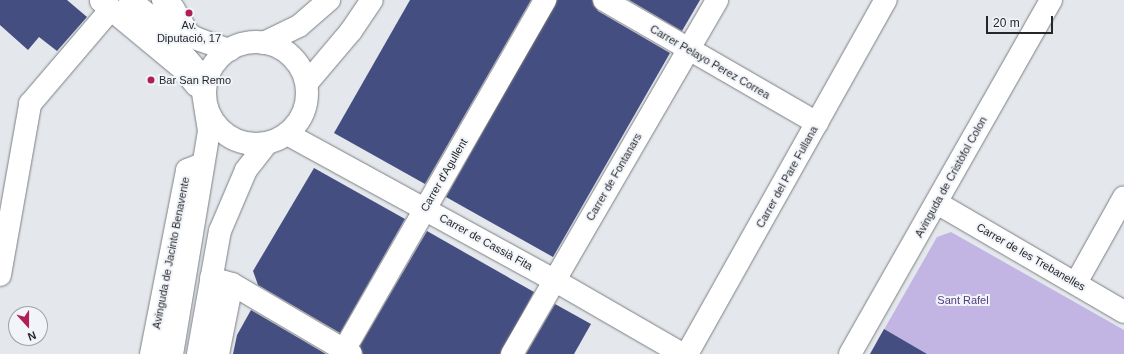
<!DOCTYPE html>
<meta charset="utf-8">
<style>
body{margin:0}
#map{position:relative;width:1124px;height:354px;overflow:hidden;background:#e4e8ec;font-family:Helvetica,sans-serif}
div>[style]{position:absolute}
.green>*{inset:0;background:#c2b5e4}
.building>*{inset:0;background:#454e80}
.roads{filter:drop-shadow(0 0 1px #7b7f83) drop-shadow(0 0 1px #7b7f83)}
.street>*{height:22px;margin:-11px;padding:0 11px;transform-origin:11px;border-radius:11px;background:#fff}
.secondary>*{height:22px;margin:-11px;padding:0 11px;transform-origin:11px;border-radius:11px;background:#fff}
.secondary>.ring{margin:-11px;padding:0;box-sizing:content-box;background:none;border:22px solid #fff;border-radius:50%}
.dots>*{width:11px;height:11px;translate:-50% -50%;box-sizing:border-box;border:2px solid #f1f5fa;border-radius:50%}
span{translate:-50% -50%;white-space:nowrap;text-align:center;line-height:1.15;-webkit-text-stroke:4px #f1f5fa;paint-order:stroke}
.poi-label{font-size:11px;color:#262729}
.left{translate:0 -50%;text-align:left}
.street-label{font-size:11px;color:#262729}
.park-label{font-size:11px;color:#533b7f}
.north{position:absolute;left:8px;top:306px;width:40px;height:40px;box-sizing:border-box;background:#f1f5fa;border:1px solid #a0a3a6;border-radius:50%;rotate:159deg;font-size:11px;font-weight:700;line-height:16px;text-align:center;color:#262729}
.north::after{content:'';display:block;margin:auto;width:14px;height:18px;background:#af1f53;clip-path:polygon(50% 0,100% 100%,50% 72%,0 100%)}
.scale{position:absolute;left:986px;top:16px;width:67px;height:18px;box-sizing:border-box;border:2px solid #262729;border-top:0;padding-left:5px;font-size:12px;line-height:14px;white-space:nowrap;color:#262729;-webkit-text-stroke:3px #f1f5fa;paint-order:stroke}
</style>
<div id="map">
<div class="green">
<div style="clip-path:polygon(951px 232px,1124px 330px,1124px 354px,870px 354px,937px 237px)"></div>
</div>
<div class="building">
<div style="clip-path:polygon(0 0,67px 0,87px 17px,57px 51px,39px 37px,28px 50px,0 25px)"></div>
<div style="clip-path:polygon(410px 0,531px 0,425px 184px,334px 133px)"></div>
<div style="clip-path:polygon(557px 0,592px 0,598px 11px,670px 53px,553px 257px,446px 197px)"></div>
<div style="clip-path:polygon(629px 0,700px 0,682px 31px)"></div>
<div style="clip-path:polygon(314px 168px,405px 219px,340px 333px,258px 285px,253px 271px)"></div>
<div style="clip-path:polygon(427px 231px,534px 292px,500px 354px,363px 354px,360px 346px)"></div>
<div style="clip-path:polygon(555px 304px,591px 324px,574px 354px,526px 354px)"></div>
<div style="clip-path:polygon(251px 310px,326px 354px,233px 354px,237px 335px)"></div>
<div style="clip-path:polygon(884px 329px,927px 354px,870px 354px)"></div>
</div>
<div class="roads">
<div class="street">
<div style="left:163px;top:0;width:13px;rotate:39deg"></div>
<div style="left:173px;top:8px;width:33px;rotate:59deg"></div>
<div style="left:604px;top:0;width:246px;rotate:30deg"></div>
<div style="left:101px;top:1px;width:107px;rotate:39.7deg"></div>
<div style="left:183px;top:69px;width:21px;rotate:51deg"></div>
<div style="left:287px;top:134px;width:304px;rotate:28.7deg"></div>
<div style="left:554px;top:280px;width:148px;rotate:30deg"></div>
<div style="left:937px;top:203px;width:216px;rotate:30.2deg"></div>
<div style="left:0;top:275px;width:174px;rotate:-80deg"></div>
<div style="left:30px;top:104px;width:125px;rotate:-49.5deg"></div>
<div style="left:211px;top:278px;width:22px;rotate:16deg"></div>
<div style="left:232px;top:284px;width:138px;rotate:30.5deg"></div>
<div style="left:1076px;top:283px;width:98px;rotate:-60.8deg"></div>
<div style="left:344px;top:350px;width:404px;rotate:-60.1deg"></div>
<div style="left:151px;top:354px;width:187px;rotate:-78.9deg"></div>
<div style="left:187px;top:170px;width:17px;rotate:-21deg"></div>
<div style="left:218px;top:354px;width:71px;rotate:-78.7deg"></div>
<div style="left:512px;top:354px;width:409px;rotate:-59.9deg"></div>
<div style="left:687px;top:354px;width:406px;rotate:-60.7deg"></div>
<div style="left:850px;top:354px;width:407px;rotate:-60.4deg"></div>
</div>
<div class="secondary">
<div style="left:130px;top:0;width:27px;rotate:39deg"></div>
<div style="left:151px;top:17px;width:75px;rotate:49.3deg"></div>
<div style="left:200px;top:74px;width:58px;rotate:81deg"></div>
<div style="left:209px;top:131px;width:226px;rotate:99.4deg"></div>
<div style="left:160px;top:21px;width:44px;rotate:25.4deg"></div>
<div style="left:200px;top:40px;width:31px;rotate:19deg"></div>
<div class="ring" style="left:205px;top:42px;width:80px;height:80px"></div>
<div style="left:264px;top:43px;width:39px;rotate:-26deg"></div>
<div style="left:299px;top:26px;width:40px;rotate:-41deg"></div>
<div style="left:307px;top:83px;width:68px;rotate:-49.8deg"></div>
<div style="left:351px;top:31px;width:37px;rotate:-56deg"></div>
<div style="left:198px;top:354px;width:125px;rotate:-79.9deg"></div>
<div style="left:220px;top:231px;width:66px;rotate:-66.9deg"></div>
<div style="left:246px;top:170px;width:34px;rotate:-52deg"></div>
</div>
</div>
<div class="dots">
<div style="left:189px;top:13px;background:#af1f53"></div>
<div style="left:151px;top:80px;background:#af1f53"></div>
</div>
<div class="poi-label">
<span style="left:189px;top:32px">Av.<br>Diputació, 17</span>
<span class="left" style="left:159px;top:80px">Bar San Remo</span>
</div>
<div class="street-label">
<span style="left:710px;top:62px;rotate:30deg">Carrer Pelayo Perez Correa</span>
<span style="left:444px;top:175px;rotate:-60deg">Carrer d'Agullent</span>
<span style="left:614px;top:177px;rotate:-60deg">Carrer de Fontanars</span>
<span style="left:787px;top:177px;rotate:-61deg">Carrer del Pare Fullana</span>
<span style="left:951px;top:177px;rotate:-61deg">Avinguda de Cristòfol Colon</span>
<span style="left:486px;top:242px;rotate:29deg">Carrer de Cassià Fita</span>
<span style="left:171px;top:253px;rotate:-79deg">Avinguda de Jacinto Benavente</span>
<span style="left:1031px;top:257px;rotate:30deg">Carrer de les Trebanelles</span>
</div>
<div class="park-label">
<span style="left:963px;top:300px">Sant Rafel</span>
</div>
<div class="north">N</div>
<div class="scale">20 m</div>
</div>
